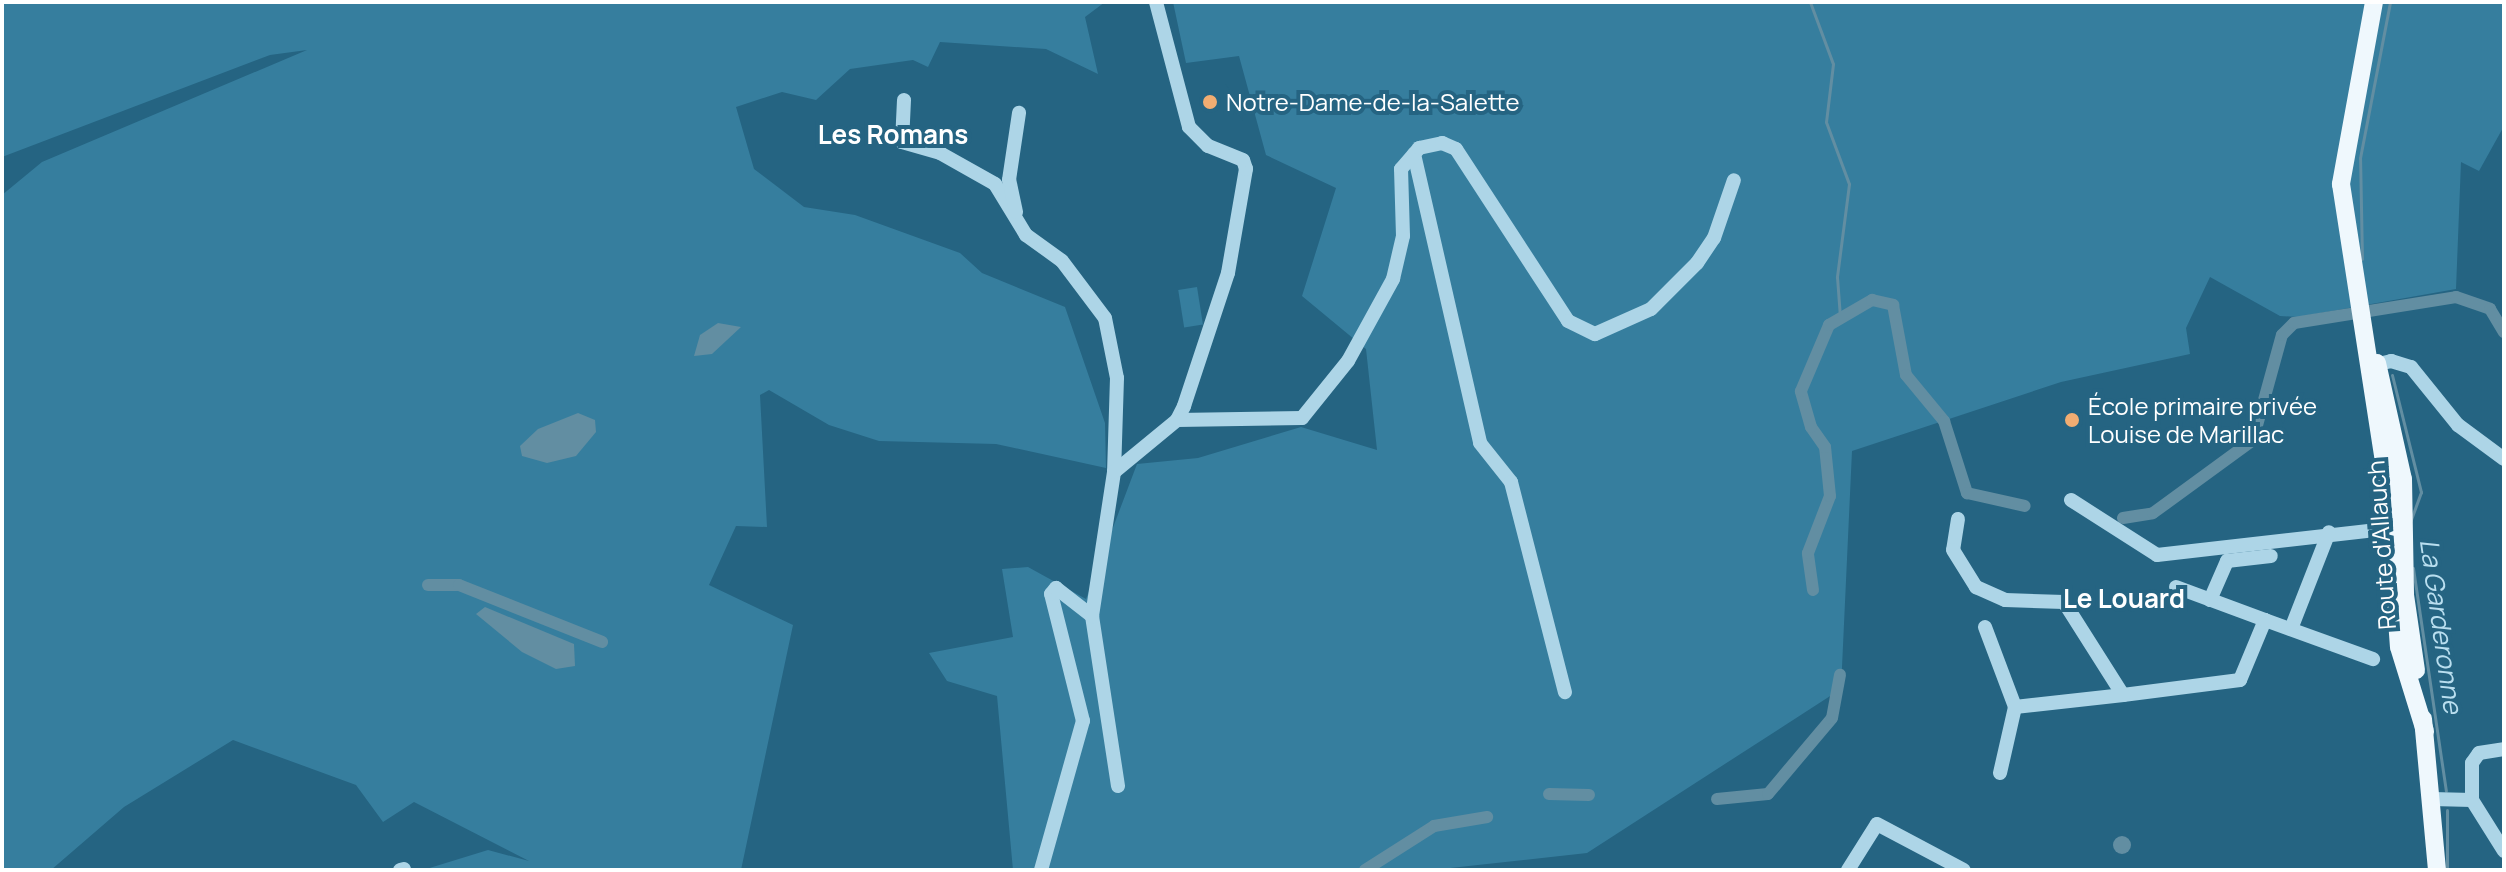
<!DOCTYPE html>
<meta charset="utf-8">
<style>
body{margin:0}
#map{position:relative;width:2506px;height:872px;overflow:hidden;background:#256482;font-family:Manrope,sans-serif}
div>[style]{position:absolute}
.green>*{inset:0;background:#367e9e;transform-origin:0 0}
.water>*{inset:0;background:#628ea2}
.round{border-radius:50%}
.stream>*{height:3px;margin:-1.5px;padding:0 1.5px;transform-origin:1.5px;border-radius:1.5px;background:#628ea2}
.canal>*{height:12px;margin:-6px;padding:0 6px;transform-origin:6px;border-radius:6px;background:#628ea2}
.minor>*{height:14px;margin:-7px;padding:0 7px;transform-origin:7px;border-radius:7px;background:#add5e7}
.major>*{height:18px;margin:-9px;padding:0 9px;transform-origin:9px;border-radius:9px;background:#eff8fd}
.dots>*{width:22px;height:22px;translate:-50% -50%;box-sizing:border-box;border:4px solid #256482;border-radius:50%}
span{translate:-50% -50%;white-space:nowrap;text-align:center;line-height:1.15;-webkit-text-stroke:8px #256482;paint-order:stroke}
.poi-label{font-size:24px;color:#fff}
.left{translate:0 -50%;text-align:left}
.street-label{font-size:24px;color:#fff}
.neighbourhood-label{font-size:26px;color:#fff;font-weight:700}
.water-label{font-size:26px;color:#b9deef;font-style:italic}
.frame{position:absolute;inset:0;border:4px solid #fff;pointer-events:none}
</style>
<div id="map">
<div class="green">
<div style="clip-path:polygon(2px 2px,1105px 2px,1085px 17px,1098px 74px,1046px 49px,940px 42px,928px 67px,913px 60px,850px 69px,816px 100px,782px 92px,736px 107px,754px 169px,804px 207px,855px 215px,960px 253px,982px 273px,1065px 307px,1105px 423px,1106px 468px,996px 444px,879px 441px,829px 425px,769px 390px,760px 395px,767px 527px,736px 526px,709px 585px,793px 625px,741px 870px,423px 870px,488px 850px,529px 861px,414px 802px,383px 822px,356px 785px,233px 740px,124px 807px,51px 870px,2px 870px,2px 195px,42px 162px,307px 50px,270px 55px,2px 157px)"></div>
<div style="clip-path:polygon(1173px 2px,2504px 2px,2504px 126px,2479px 171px,2461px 162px,2456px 289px,2298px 317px,2280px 316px,2210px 277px,2186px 328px,2190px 354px,2061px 382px,1852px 451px,1841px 689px,1587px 853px,1432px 870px,1013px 870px,997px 696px,947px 681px,929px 653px,1013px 637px,1002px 569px,1028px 567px,1086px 599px,1137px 464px,1198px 458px,1301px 427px,1377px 450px,1366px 349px,1302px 296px,1336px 188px,1266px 155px,1239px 56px,1186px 63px)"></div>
<div style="left:1197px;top:287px;width:38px;height:19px;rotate:81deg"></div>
</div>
<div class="water">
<div style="clip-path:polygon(718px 323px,741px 327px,712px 354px,694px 356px,700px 335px)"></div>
<div style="clip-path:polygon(578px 413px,595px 420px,596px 432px,576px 456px,547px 463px,522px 456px,520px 446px,538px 429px)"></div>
<div style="clip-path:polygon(485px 607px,574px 644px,575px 666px,556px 669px,522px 652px,476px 614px)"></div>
<div class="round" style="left:2113px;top:836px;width:18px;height:18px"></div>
</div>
<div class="stream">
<div style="left:1810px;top:2px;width:66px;rotate:69.6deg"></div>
<div style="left:1833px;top:64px;width:58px;rotate:96.9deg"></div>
<div style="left:1826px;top:122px;width:66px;rotate:69.6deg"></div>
<div style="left:1849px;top:184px;width:94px;rotate:97.4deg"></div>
<div style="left:1837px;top:277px;width:40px;rotate:85.7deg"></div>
<div style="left:2362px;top:259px;width:101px;rotate:-91.1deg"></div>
<div style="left:2360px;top:158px;width:159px;rotate:-79.1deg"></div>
<div style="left:2392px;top:375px;width:121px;rotate:76.1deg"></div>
<div style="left:2421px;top:492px;width:32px;rotate:110deg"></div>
<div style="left:2413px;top:568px;width:225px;rotate:81.6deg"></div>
<div style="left:2447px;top:810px;width:60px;rotate:90deg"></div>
</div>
<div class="canal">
<div style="left:2123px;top:518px;width:30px;rotate:-9deg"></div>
<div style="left:2153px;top:513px;width:124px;rotate:-36.1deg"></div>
<div style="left:2253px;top:440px;width:109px;rotate:-74.6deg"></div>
<div style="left:2282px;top:335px;width:17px;rotate:-45deg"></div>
<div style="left:2294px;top:323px;width:164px;rotate:-9.1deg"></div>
<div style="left:2456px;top:297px;width:36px;rotate:19deg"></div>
<div style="left:2490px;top:309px;width:27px;rotate:59deg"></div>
<div style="left:428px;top:585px;width:31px"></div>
<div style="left:459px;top:585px;width:154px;rotate:21.7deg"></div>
<div style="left:1813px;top:590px;width:37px;rotate:-98deg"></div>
<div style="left:1808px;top:553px;width:61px;rotate:-68.9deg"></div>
<div style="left:1830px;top:496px;width:49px;rotate:-95.8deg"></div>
<div style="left:1825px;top:447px;width:24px;rotate:-125deg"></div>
<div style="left:1811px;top:427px;width:37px;rotate:-106deg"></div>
<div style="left:1801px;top:391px;width:72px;rotate:-67deg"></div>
<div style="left:1829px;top:325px;width:50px;rotate:-30.2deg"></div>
<div style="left:1872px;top:300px;width:22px;rotate:13deg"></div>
<div style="left:1893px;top:305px;width:71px;rotate:79.5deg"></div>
<div style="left:1906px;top:375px;width:60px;rotate:50.4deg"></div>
<div style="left:1944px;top:421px;width:76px;rotate:72.3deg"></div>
<div style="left:1967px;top:493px;width:59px;rotate:12.6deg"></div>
<div style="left:1549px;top:794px;width:40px;rotate:1.4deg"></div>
<div style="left:1717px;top:799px;width:51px;rotate:-5.6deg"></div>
<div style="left:1768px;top:794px;width:99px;rotate:-49.9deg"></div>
<div style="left:1832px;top:718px;width:44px;rotate:-79.5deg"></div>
<div style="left:1365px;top:870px;width:82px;rotate:-32.5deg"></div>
<div style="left:1434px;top:826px;width:54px;rotate:-9.6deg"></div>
</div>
<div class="minor">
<div style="left:904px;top:100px;width:42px;rotate:92.7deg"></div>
<div style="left:902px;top:142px;width:40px;rotate:16deg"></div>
<div style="left:940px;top:153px;width:63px;rotate:29.4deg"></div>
<div style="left:995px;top:184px;width:60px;rotate:58.7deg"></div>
<div style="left:1026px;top:235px;width:44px;rotate:35.8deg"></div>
<div style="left:1062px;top:261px;width:71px;rotate:53deg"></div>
<div style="left:1105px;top:318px;width:61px;rotate:78.7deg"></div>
<div style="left:1117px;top:378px;width:94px;rotate:91.8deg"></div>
<div style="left:1414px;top:154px;width:296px;rotate:77.1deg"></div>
<div style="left:1480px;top:443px;width:50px;rotate:51.5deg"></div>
<div style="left:1511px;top:482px;width:217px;rotate:75.6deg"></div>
<div style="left:1016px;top:212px;width:33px;rotate:-102deg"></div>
<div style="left:1009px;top:180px;width:68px;rotate:-81.5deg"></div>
<div style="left:2370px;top:366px;width:22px;rotate:-13deg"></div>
<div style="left:2391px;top:361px;width:21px;rotate:17deg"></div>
<div style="left:2411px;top:367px;width:75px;rotate:51deg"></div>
<div style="left:2458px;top:425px;width:57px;rotate:36.5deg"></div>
<div style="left:1177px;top:420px;width:125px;rotate:-0.9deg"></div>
<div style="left:1302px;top:418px;width:73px;rotate:-51.1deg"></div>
<div style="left:1348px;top:361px;width:94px;rotate:-61.2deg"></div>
<div style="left:1393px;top:279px;width:44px;rotate:-76.9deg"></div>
<div style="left:1403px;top:236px;width:67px;rotate:-91.7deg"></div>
<div style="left:1401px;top:169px;width:28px;rotate:-49deg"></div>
<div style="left:1419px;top:148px;width:24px;rotate:-12deg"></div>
<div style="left:1442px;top:143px;width:15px;rotate:23deg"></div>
<div style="left:1456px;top:149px;width:205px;rotate:56.9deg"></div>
<div style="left:1568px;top:321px;width:30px;rotate:26deg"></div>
<div style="left:1595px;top:334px;width:61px;rotate:-24.1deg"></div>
<div style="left:1651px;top:309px;width:65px;rotate:-45deg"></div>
<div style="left:1697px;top:263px;width:30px;rotate:-56deg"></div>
<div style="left:1714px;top:238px;width:61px;rotate:-71deg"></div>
<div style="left:2071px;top:500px;width:102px;rotate:32.6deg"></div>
<div style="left:2157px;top:555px;width:246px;rotate:-6.5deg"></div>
<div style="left:1958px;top:519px;width:31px;rotate:99deg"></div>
<div style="left:1953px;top:550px;width:44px;rotate:58.1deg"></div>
<div style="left:1976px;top:587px;width:32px;rotate:24deg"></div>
<div style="left:2005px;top:600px;width:59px;rotate:1.9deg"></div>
<div style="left:2064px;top:602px;width:110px;rotate:57.6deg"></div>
<div style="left:2123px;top:695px;width:118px;rotate:-7.3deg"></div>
<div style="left:2240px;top:680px;width:65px;rotate:-67.4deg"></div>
<div style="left:2265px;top:620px;width:115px;rotate:19.9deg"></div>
<div style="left:2176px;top:587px;width:95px;rotate:20.3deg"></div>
<div style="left:2210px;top:600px;width:43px;rotate:-66.4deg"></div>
<div style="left:2227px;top:561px;width:44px;rotate:-6.5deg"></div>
<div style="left:1092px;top:616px;width:172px;rotate:81.3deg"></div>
<div style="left:1985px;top:627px;width:85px;rotate:69.4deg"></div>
<div style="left:2015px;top:707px;width:109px;rotate:-6.3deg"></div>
<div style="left:2291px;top:629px;width:104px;rotate:-68.6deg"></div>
<div style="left:2000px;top:773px;width:68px;rotate:-77.2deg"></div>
<div style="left:2432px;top:799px;width:40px;rotate:1.4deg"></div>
<div style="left:2472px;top:800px;width:60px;rotate:57.9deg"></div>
<div style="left:2472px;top:800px;width:37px;rotate:-90deg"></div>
<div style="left:2472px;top:763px;width:12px;rotate:-55deg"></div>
<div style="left:2479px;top:753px;width:25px;rotate:-9deg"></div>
<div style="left:400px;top:870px;width:4px;rotate:-14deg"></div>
<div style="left:1041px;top:870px;width:155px;rotate:-74.3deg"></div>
<div style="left:1083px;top:721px;width:131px;rotate:-104.1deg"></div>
<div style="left:1051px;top:594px;width:8px;rotate:-50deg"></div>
<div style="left:1056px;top:588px;width:46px;rotate:37.9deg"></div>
<div style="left:1092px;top:616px;width:146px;rotate:-81.3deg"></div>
<div style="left:1114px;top:472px;width:82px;rotate:-39.5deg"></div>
<div style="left:1177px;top:420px;width:16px;rotate:-63deg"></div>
<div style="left:1184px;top:406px;width:140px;rotate:-71.7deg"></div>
<div style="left:1228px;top:273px;width:106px;rotate:-80.2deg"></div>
<div style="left:1246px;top:169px;width:9px;rotate:-108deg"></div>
<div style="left:1243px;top:160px;width:38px;rotate:-158deg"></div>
<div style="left:1208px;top:146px;width:27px;rotate:-135deg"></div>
<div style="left:1189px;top:127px;width:129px;rotate:-104.8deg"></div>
<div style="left:1848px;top:870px;width:54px;rotate:-57.8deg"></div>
<div style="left:1877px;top:824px;width:98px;rotate:27.9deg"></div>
</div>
<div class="major">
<div style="left:2374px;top:2px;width:185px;rotate:100.3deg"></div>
<div style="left:2341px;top:184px;width:300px;rotate:81.2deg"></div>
<div style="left:2387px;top:480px;width:167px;rotate:85.9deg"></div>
<div style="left:2399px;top:647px;width:88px;rotate:72.8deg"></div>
<div style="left:2377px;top:363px;width:119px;rotate:77.4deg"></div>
<div style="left:2403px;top:479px;width:116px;rotate:89deg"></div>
<div style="left:2405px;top:595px;width:76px;rotate:81.7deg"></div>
<div style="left:2423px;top:719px;width:152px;rotate:84.7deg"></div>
</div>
<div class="dots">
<div style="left:1210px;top:102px;background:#f1ad72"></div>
<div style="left:2072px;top:420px;background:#f1ad72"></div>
</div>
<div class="poi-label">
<span class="left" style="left:1226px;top:102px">Notre-Dame-de-la-Salette</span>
<span class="left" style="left:2088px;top:420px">École primaire privée<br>Louise de Marillac</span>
</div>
<div class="street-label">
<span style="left:2381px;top:545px;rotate:-94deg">Route d'Allauch</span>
</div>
<div class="neighbourhood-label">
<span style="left:893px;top:135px">Les Romans</span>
<span style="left:2124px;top:599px">Le Louard</span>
</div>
<div class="water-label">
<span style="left:2441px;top:626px;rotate:82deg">La Garderonne</span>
</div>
<div class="frame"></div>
</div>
